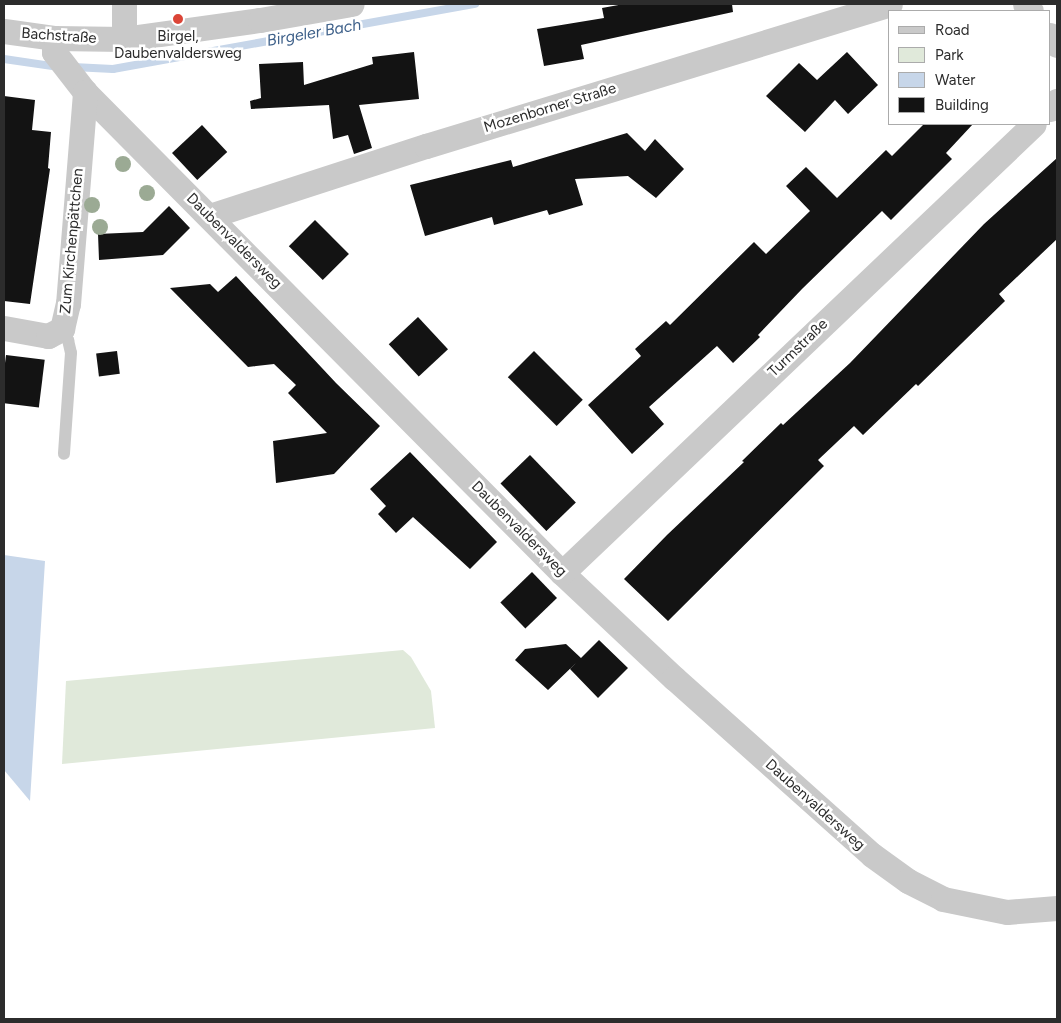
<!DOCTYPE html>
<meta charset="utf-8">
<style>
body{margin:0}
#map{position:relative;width:1061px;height:1023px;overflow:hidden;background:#fff;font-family:Figtree,sans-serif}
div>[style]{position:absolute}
.green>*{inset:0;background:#e0e9da}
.water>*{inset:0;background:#c7d6e9}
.stream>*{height:8px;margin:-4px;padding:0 4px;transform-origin:4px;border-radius:4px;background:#c7d6e9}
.building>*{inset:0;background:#131313;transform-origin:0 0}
.lane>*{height:12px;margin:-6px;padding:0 6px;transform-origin:6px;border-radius:6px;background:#c9c9c9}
.street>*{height:25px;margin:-12.5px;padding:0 12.5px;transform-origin:12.5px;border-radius:12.5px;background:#c9c9c9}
.trees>*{width:16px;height:16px;margin:-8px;border-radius:50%;background:#9baa94}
.dots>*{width:14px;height:14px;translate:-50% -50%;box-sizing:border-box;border:2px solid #fff;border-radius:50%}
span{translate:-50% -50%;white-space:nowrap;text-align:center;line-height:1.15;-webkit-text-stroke:5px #fff;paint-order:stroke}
.street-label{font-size:15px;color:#2c2c2c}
.poi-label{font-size:15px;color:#2c2c2c}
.water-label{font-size:16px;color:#3f618a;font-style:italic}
.frame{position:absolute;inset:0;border:5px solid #2c2c2c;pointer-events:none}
.legend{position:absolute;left:888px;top:10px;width:162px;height:115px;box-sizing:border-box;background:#fff;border:1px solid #ababab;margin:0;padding:6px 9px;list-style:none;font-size:15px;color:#2c2c2c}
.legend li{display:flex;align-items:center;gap:10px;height:25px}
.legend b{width:25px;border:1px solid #ababab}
</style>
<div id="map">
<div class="green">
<div style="clip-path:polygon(403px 650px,411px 657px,431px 691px,435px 728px,62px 764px,66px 681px)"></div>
</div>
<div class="water">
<div style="clip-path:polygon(4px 555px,45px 561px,30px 801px,4px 770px)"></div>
</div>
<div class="stream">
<div style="left:4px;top:59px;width:56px;rotate:8.3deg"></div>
<div style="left:73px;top:67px;width:40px;rotate:2.9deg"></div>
<div style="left:113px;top:69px;width:368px;rotate:-10.2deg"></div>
</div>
<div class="building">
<div style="clip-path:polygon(624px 4px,732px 4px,733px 12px,581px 45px,584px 59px,544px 66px,537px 29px,604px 18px,602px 8px)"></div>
<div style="clip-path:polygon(414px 52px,419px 99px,359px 105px,372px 148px,354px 154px,348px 135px,333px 139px,329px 105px,251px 109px,250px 101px,261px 98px,259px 64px,303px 62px,304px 85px,373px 64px,372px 57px)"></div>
<div style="clip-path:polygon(847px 52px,878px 85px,848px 114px,835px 100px,805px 132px,766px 96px,799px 63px,817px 80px)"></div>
<div style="clip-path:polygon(4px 96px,35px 100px,32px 130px,51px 132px,48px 168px,50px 169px,30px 304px,4px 301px)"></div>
<div style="clip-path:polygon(924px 124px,973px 124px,946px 153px,952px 159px,891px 220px,882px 211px,802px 289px,758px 335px,760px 337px,733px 363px,717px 346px,649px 407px,664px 424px,632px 454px,588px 405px,641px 356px,635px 349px,666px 321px,670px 325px,754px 242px,766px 254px,810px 211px,786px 186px,806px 167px,837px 198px,886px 150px,892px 156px)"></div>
<div style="left:202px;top:125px;width:37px;height:41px;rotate:47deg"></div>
<div style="clip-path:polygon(627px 133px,645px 151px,655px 139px,684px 169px,656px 198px,628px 176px,575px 179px,583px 205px,549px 215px,547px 210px,494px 225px,492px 217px,425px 236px,410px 185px,511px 160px,513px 167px)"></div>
<div style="clip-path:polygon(1057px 158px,1057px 239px,999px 294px,1005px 301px,918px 386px,916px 384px,863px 435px,854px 426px,818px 460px,824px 466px,668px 621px,624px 579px,667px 535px,744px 462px,742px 461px,781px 423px,783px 425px,850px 363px,984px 224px)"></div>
<div style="clip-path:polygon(169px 206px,190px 228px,163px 255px,99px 260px,98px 234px,143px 232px)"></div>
<div style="left:315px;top:220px;width:48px;height:37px;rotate:45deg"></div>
<div style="clip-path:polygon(236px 276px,336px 383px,380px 426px,334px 474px,276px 483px,273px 441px,327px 433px,288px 393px,296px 385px,274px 364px,248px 367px,170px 288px,210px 284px,218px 292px)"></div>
<div style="left:418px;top:317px;width:44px;height:40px;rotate:47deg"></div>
<div style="left:117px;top:351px;width:23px;height:21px;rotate:83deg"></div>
<div style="left:534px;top:351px;width:69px;height:37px;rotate:45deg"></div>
<div style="left:6px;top:355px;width:39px;height:48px;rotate:7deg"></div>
<div style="clip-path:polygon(410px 452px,497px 542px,470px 569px,413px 517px,396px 533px,378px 514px,386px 506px,370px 489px)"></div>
<div style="left:530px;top:455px;width:66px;height:41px;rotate:46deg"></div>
<div style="left:532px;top:572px;width:36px;height:44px;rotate:46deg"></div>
<div style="clip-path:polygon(599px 640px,628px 668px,598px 698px,570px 669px,576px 663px,548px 690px,515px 660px,525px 649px,566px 644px,581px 658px)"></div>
</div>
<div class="lane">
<div style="left:62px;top:329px;width:13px;rotate:61deg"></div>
<div style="left:68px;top:340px;width:13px;rotate:77deg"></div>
<div style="left:71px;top:353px;width:101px;rotate:94deg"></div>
</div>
<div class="street">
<div style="left:1025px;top:4px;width:9px;rotate:49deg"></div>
<div style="left:4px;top:31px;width:50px;rotate:8deg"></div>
<div style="left:54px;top:38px;width:70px;rotate:0.8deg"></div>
<div style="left:124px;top:39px;width:137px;rotate:-8deg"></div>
<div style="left:260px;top:20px;width:93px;rotate:-9.9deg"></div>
<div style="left:1050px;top:35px;width:12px;rotate:55deg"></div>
<div style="left:54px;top:38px;width:14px;rotate:90deg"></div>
<div style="left:54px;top:52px;width:51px;rotate:52.2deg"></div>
<div style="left:85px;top:92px;width:677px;rotate:45.24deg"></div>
<div style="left:562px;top:573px;width:154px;rotate:43.2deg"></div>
<div style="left:674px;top:678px;width:266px;rotate:41.8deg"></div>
<div style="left:872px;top:855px;width:44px;rotate:35.8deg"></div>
<div style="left:908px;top:881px;width:39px;rotate:27deg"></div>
<div style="left:943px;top:899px;width:65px;rotate:11.5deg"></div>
<div style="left:1007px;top:912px;width:50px;rotate:-4.6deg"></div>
<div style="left:124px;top:39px;width:35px;rotate:-90deg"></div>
<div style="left:1050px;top:109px;width:11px;rotate:-49deg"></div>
<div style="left:210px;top:216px;width:227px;rotate:-18deg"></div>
<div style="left:426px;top:146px;width:485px;rotate:-17deg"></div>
<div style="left:4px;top:328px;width:45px;rotate:10.3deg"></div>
<div style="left:48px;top:336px;width:16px;rotate:-27deg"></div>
<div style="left:62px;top:329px;width:26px;rotate:-77deg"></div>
<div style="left:68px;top:304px;width:213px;rotate:-85.4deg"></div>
<div style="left:562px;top:573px;width:651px;rotate:-43.57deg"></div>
</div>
<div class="trees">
<div style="left:123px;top:164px"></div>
<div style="left:147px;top:193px"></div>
<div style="left:92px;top:205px"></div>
<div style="left:100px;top:227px"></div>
</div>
<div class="dots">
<div style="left:178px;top:19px;background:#db4537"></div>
</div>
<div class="street-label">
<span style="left:59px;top:36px;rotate:4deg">Bachstraße</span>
<span style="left:550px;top:108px;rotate:-17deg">Mozenborner Straße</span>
<span style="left:72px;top:241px;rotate:-85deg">Zum Kirchenpättchen</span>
<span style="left:234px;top:241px;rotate:45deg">Daubenvaldersweg</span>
<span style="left:798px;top:348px;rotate:-44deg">Turmstraße</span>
<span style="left:519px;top:529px;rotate:45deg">Daubenvaldersweg</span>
<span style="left:815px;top:805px;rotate:42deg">Daubenvaldersweg</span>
</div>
<div class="poi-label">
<span style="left:178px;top:45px">Birgel,<br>Daubenvaldersweg</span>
</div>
<div class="water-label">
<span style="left:314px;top:33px;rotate:-10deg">Birgeler Bach</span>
</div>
<div class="frame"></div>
<ul class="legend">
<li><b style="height:6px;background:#c9c9c9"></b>Road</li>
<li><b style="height:14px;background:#e0e9da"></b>Park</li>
<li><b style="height:14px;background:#c7d6e9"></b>Water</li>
<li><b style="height:14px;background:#131313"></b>Building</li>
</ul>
</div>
